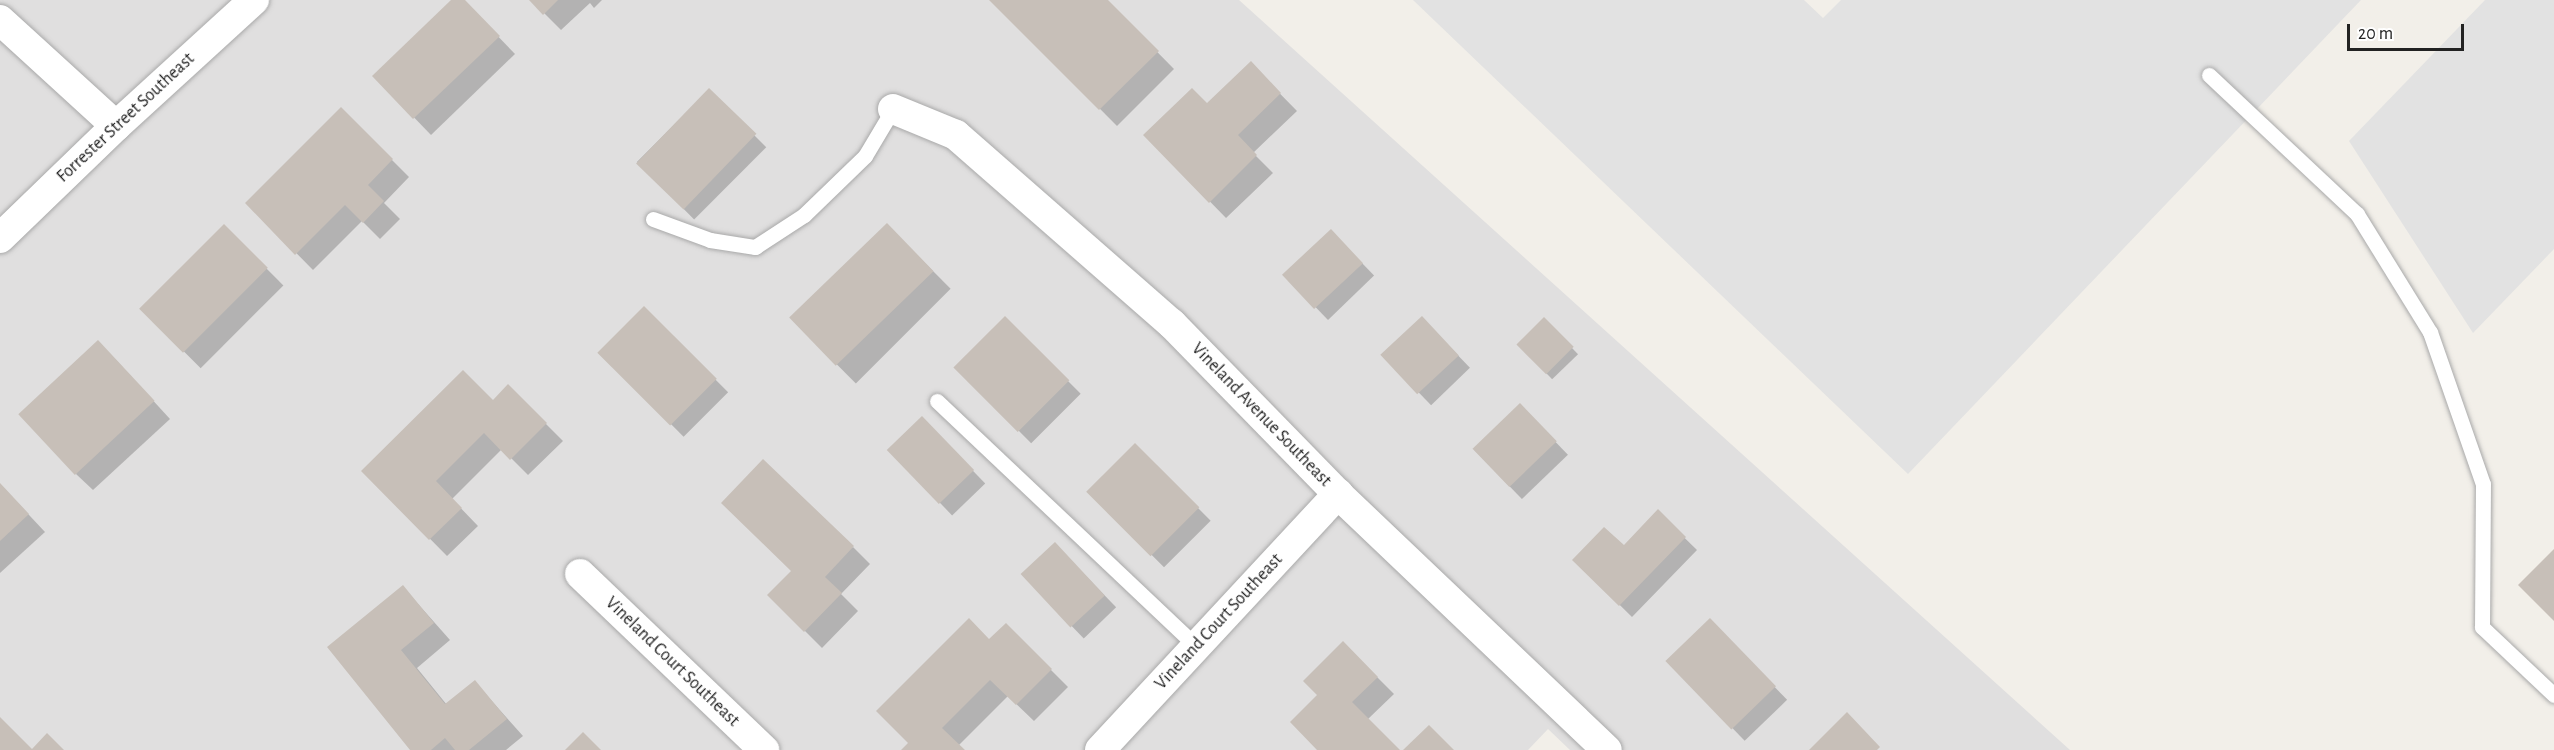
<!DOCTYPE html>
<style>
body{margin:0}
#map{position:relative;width:2554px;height:750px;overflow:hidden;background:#f2efe9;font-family:"Alegreya Sans",sans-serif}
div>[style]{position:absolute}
.residential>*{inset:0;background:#e0dfdf}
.parking>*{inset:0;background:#e2e2e2}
.shadow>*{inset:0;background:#0003;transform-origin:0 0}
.building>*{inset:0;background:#c7bfb8;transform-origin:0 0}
.roads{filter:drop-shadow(0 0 2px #a9a9a9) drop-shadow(0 0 2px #a9a9a9)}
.service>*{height:15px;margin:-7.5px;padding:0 7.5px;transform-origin:7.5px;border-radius:7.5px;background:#fff}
.minor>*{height:30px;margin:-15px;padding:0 15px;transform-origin:15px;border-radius:15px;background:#fff}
span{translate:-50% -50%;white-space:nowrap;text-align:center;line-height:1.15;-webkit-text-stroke:6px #fff;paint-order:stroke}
.street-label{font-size:18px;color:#222}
.scale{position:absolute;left:2347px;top:24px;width:117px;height:27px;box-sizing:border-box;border:3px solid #222;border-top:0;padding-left:8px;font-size:18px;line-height:21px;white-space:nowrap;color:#222;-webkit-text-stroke:4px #fff;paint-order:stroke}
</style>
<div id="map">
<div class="residential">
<div style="clip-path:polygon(0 0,1239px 0,2070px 750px,1570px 750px,1548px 729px,1528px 750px,0 750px)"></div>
</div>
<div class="parking">
<div style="clip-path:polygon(1413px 0,1804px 0,1823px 18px,1841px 0,2361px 0,1908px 474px)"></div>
<div style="clip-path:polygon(2485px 0,2554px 0,2554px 249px,2473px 333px,2349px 141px)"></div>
</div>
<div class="shadow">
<div style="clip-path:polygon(454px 0,463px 0,515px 54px,431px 135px,374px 76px)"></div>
<div style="clip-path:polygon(531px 0,602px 0,594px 8px,590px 3px,561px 30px)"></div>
<div style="clip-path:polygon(992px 0,1106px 0,1174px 69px,1117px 126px)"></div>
<div style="clip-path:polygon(1251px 64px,1297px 111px,1253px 153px,1273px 173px,1226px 218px,1145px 135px,1207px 105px)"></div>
<div style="left:709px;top:90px;width:81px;height:102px;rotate:45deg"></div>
<div style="clip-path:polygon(341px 109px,409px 177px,384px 203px,400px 219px,380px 239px,362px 221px,313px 270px,247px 203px)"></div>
<div style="left:887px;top:225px;width:90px;height:134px;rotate:45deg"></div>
<div style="left:224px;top:226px;width:84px;height:117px;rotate:45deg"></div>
<div style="left:1331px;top:231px;width:62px;height:64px;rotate:46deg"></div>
<div style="left:644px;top:308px;width:119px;height:63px;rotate:45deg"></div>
<div style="left:1005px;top:318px;width:107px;height:70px;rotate:45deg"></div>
<div style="left:1422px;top:318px;width:69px;height:54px;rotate:46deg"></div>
<div style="left:1544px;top:319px;width:49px;height:36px;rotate:46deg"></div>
<div style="clip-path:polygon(115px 359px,170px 419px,93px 490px,76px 474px)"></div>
<div style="clip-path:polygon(508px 386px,563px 441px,528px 475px,502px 449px,452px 499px,478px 526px,447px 556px,363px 471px,493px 402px)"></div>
<div style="left:1520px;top:405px;width:69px;height:64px;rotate:46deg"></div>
<div style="left:922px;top:418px;width:91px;height:46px;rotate:46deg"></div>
<div style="left:1135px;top:445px;width:107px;height:66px;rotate:45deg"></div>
<div style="clip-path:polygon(0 484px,45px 532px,0 573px)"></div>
<div style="clip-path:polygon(1658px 512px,1697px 550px,1632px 617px,1574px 560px,1624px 548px)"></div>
<div style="left:1055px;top:544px;width:88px;height:45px;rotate:46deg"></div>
<div style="clip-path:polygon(853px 547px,870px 564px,841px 594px,858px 611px,822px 648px,769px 595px)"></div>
<div style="clip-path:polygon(403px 587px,450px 640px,417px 668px,447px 705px,475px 682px,523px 736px,506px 750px,412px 750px,329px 647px)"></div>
<div style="left:1710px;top:620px;width:111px;height:59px;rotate:46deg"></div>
<div style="clip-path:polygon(1006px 625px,1068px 687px,1034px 721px,1008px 696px,958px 746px,962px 750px,903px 750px,989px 641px)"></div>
<div style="clip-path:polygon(1343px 643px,1394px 694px,1368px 719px,1398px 750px,1319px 750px,1319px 695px)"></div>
</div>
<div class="building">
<div style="clip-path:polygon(451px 0,465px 0,500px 36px,413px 119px,372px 76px)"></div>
<div style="clip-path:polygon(529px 0,558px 0,543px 15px)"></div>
<div style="clip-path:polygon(989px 0,1108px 0,1159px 51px,1099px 110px)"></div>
<div style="clip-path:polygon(1251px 61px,1281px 93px,1238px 135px,1257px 155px,1209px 203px,1143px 135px,1192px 88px,1207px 103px)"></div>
<div style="left:709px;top:88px;width:66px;height:105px;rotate:44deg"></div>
<div style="clip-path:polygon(341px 107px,393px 159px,368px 185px,384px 201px,363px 223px,345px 205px,295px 255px,245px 203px)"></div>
<div style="left:887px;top:223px;width:67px;height:136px;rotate:46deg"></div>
<div style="left:224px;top:224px;width:62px;height:120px;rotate:45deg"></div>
<div style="left:1331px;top:229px;width:47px;height:67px;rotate:47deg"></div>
<div style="left:644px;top:306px;width:103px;height:66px;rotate:45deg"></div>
<div style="left:1005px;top:316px;width:91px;height:73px;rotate:45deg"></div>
<div style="left:1422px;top:316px;width:54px;height:57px;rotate:47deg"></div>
<div style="left:1544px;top:317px;width:42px;height:39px;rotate:45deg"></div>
<div style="left:98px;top:340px;width:83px;height:109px;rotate:47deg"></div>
<div style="clip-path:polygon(463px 370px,493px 400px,508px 384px,547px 423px,510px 460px,484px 433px,436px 481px,462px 508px,429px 540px,361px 471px)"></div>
<div style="left:1520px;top:403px;width:53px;height:66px;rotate:46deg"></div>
<div style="left:922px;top:416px;width:75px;height:49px;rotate:46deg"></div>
<div style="left:1135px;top:443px;width:91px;height:69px;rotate:45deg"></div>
<div style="clip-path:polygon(763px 459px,854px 546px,825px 577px,842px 593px,804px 632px,767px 595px,791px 571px,721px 503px)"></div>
<div style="clip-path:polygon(0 483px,29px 514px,0 541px)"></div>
<div style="clip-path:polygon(1658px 509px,1686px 537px,1619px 606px,1572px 560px,1604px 527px,1624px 545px)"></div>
<div style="left:1055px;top:542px;width:73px;height:47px;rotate:47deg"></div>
<div style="clip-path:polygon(2554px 549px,2554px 621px,2518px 585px)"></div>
<div style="clip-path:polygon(403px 585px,434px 623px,401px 650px,445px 704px,475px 680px,507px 719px,469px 750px,455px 750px,445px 738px,431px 750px,410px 750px,327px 647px)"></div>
<div style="clip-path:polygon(969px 618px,989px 639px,1006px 623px,1052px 669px,1016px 705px,990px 680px,942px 728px,965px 750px,901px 750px,908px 743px,876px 711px)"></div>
<div style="left:1710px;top:618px;width:95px;height:62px;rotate:46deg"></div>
<div style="clip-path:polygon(1343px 641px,1378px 677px,1352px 702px,1400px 750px,1317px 750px,1290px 722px,1317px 695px,1303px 681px)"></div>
<div style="clip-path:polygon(1847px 712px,1880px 747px,1877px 750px,1809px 750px)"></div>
<div style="clip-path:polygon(0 717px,32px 749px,47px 733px,64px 750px,0 750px)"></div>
<div style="clip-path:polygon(1429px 725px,1454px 750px,1403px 750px)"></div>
<div style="clip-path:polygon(583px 732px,601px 750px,565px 750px)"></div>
</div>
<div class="roads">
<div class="service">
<div style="left:2209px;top:75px;width:203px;rotate:43.2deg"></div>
<div style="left:2357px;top:214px;width:139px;rotate:58.3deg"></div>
<div style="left:2430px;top:332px;width:161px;rotate:70.8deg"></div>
<div style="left:2483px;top:484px;width:143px;rotate:90.4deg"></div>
<div style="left:2482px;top:627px;width:99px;rotate:43.4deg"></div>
<div style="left:653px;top:219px;width:61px;rotate:20.2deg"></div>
<div style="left:710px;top:240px;width:46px;rotate:8.8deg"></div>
<div style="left:755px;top:247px;width:59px;rotate:-33.1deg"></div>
<div style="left:804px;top:215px;width:85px;rotate:-44deg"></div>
<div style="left:865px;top:156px;width:55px;rotate:-59.2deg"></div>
<div style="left:937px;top:401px;width:357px;rotate:43.4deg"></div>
</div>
<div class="minor">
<div style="left:0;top:20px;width:157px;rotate:42.4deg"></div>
<div style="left:893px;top:109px;width:68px;rotate:22.4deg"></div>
<div style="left:956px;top:135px;width:287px;rotate:41.2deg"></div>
<div style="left:1172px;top:324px;width:238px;rotate:45.7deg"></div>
<div style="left:1338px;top:494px;width:371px;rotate:43.6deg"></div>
<div style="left:0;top:238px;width:161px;rotate:-44deg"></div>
<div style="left:116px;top:126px;width:187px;rotate:-42.4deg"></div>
<div style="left:580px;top:574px;width:255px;rotate:43.7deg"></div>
<div style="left:1100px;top:750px;width:350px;rotate:-47.1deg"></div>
</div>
</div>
<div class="street-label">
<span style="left:126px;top:118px;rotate:-43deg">Forrester Street Southeast</span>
<span style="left:1261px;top:415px;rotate:46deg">Vineland Avenue Southeast</span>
<span style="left:1219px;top:622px;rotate:-47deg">Vineland Court Southeast</span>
<span style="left:672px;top:662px;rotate:44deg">Vineland Court Southeast</span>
</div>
<div class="scale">20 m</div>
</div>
